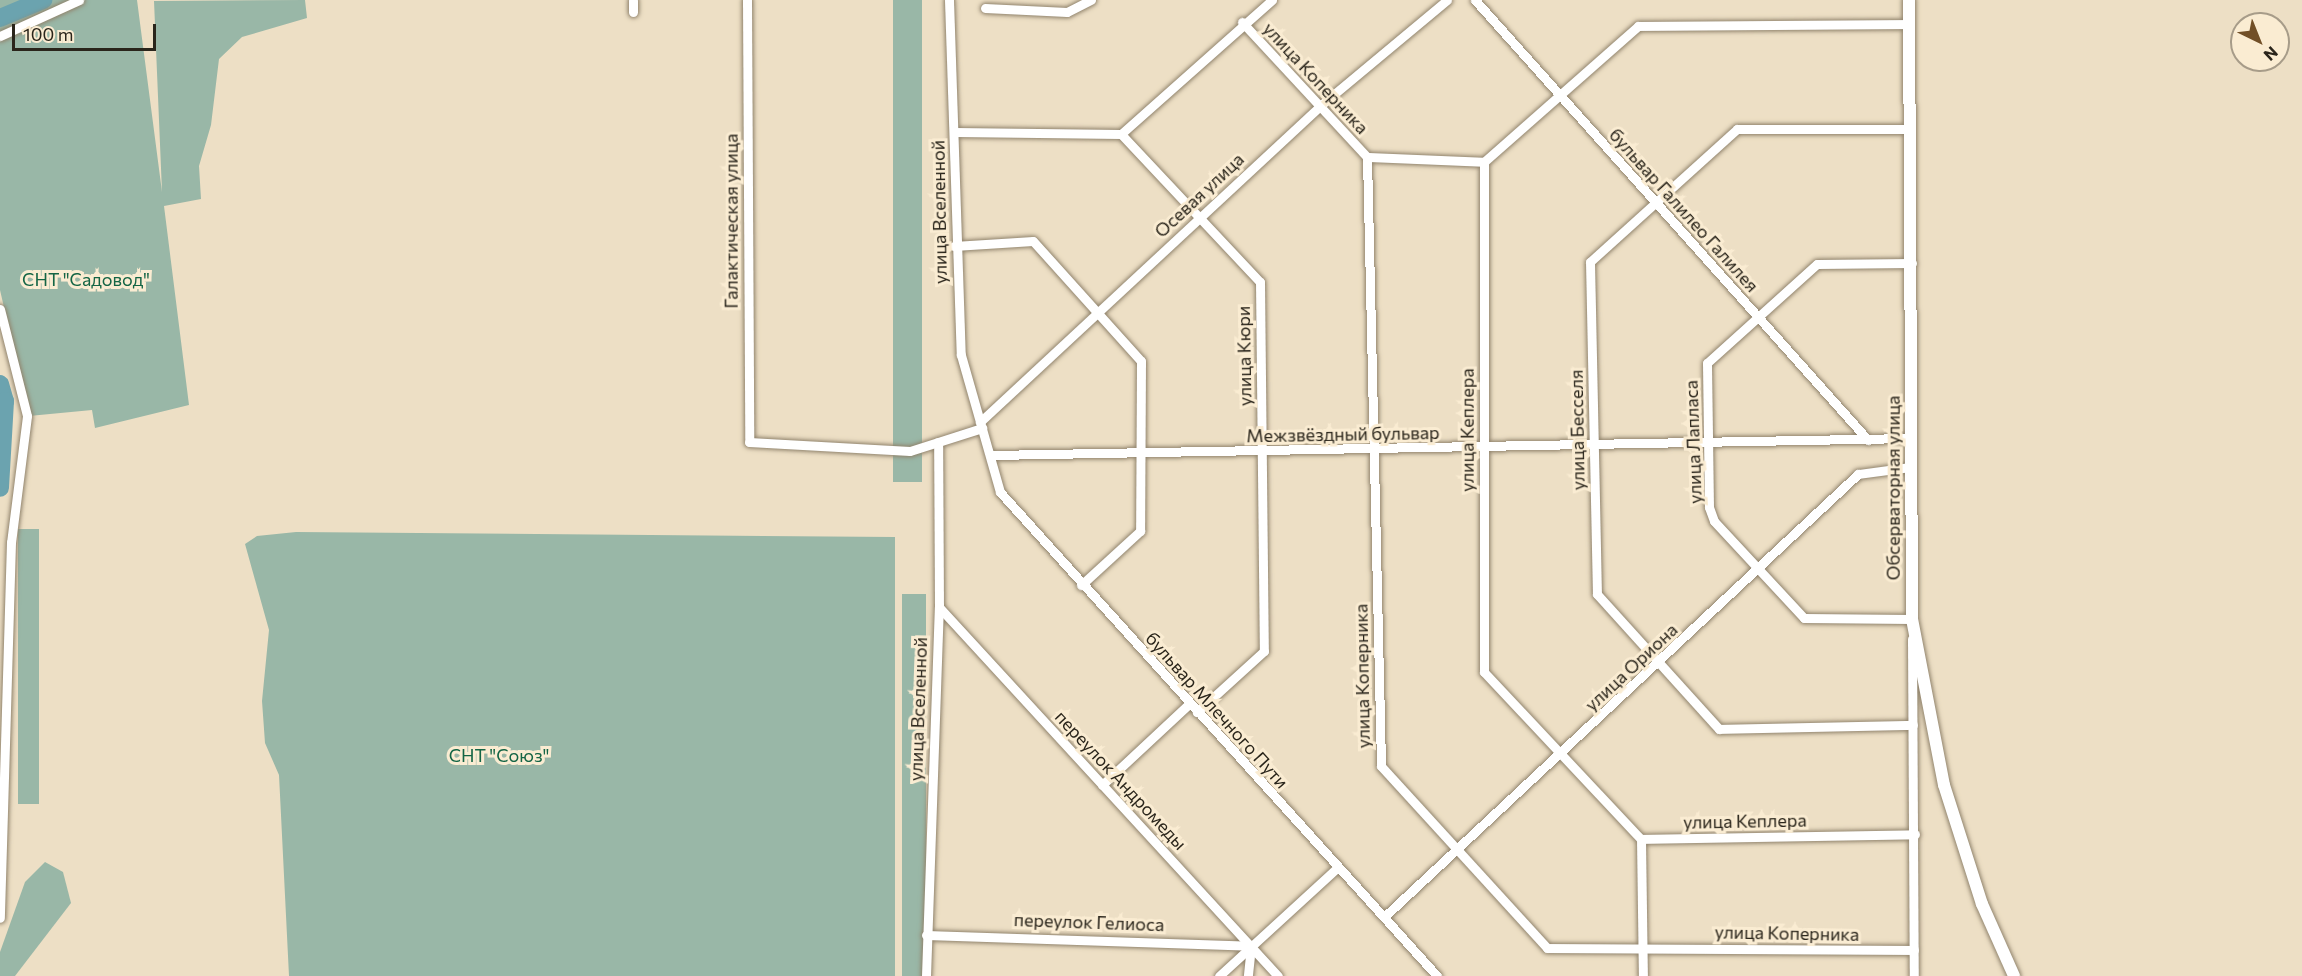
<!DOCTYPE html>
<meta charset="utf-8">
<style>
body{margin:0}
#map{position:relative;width:2302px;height:976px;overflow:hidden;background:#eddfc5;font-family:Commissioner,sans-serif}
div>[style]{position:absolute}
.green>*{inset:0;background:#99b7a7;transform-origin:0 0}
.river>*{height:18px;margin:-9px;padding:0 9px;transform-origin:9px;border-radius:9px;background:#6ba3af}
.roads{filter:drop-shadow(0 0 2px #91846d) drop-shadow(0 0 2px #91846d)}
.street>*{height:9px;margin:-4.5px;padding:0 4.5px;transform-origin:4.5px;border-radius:4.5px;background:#fff}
.secondary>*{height:12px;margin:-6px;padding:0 6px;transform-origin:6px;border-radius:6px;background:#fff}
span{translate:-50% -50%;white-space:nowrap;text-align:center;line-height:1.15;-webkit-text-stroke:6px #faecd2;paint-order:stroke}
.street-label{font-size:18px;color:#2a251b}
.park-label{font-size:18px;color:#146545}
.north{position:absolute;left:2230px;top:12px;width:60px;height:60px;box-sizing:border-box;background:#faecd2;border:2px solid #a79c89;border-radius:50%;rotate:137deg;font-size:16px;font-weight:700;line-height:24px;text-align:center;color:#2a251b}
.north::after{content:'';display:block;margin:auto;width:21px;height:27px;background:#714f27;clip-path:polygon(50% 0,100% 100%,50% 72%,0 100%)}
.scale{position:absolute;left:12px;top:24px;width:144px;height:27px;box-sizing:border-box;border:3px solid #2a251b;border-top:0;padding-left:8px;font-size:18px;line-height:21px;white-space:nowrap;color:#2a251b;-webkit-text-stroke:4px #faecd2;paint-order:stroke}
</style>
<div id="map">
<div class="green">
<div style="clip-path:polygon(0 0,137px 0,162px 192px,154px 1px,305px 0,307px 18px,242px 37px,219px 59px,211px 125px,199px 166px,201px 199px,164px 206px,189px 405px,95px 428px,92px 410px,29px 416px,0 290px)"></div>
<div style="left:893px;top:0;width:29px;height:482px"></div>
<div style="left:18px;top:529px;width:21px;height:275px"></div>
<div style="clip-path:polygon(296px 532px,895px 537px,895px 976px,289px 976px,279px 775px,265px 743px,262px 701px,269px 630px,245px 544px,257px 536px)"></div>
<div style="left:902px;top:594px;width:24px;height:382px"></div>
<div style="clip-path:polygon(45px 862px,63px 872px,71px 903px,15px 976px,0 976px,0 952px,25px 882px)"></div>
</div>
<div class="river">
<div style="left:0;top:18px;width:47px;rotate:-22.7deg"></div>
<div style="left:0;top:384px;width:18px;rotate:74deg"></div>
<div style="left:5px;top:401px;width:87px;rotate:93.3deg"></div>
</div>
<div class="roads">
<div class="street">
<div style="left:633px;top:0;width:12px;rotate:90deg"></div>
<div style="left:747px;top:0;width:442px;rotate:89.7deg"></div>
<div style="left:749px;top:442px;width:161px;rotate:3.2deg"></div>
<div style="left:910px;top:451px;width:76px;rotate:-17.7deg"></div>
<div style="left:949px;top:0;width:355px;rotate:88.1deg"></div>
<div style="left:961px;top:355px;width:142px;rotate:74.1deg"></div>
<div style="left:1000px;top:492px;width:652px;rotate:47.92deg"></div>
<div style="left:1475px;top:0;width:590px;rotate:48.23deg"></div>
<div style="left:985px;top:8px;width:82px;rotate:2.8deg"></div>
<div style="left:1067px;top:12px;width:27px;rotate:-27deg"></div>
<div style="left:1242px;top:22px;width:184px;rotate:47.2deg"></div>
<div style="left:1367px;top:157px;width:609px;rotate:88.68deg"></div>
<div style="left:1381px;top:766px;width:246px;rotate:47.6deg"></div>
<div style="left:1547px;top:948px;width:367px;rotate:0.3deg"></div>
<div style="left:1909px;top:24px;width:271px;rotate:179.6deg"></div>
<div style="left:1638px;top:26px;width:205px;rotate:138.6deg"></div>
<div style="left:1484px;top:162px;width:510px;rotate:90deg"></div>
<div style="left:1484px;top:672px;width:229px;rotate:46.8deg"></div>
<div style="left:1641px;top:839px;width:274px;rotate:-1deg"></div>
<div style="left:0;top:36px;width:87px;rotate:-24.5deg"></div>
<div style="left:1910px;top:129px;width:173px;rotate:180deg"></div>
<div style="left:1737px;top:129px;width:198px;rotate:137.9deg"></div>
<div style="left:1590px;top:262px;width:332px;rotate:88.8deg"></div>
<div style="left:1597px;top:594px;width:182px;rotate:47.9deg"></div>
<div style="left:1719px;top:729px;width:194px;rotate:-1.2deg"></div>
<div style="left:955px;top:132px;width:166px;rotate:0.7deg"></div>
<div style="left:1121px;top:134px;width:202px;rotate:-41.6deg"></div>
<div style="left:1121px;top:134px;width:203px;rotate:46.8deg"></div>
<div style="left:1260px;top:282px;width:369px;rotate:89.4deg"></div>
<div style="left:1264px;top:651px;width:91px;rotate:137.7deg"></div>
<div style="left:1367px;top:157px;width:117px;rotate:2.4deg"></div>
<div style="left:954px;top:246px;width:79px;rotate:-3.6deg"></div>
<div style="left:1033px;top:241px;width:161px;rotate:48deg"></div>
<div style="left:1141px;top:361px;width:170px;rotate:90.3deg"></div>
<div style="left:1140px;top:531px;width:80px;rotate:137.5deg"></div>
<div style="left:0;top:309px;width:110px;rotate:75.8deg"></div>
<div style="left:27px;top:416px;width:127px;rotate:97.2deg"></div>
<div style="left:11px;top:542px;width:376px;rotate:91.7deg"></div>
<div style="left:980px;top:422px;width:466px;rotate:-42.9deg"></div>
<div style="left:1321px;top:105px;width:164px;rotate:-39.8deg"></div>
<div style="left:992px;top:455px;width:919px;rotate:-1.06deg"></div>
<div style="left:939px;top:607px;width:501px;rotate:47.43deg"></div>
<div style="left:1912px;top:625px;width:6px;rotate:-90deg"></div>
<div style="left:1912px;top:619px;width:108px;rotate:-179.5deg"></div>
<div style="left:1804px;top:618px;width:132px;rotate:-132.9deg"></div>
<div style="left:1714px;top:521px;width:15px;rotate:-110deg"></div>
<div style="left:1709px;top:507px;width:144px;rotate:-90.8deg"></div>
<div style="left:1707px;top:363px;width:148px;rotate:-42deg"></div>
<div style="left:1817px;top:264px;width:95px;rotate:-0.6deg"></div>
<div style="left:1912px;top:639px;width:337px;rotate:89.7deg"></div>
<div style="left:1102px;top:785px;width:119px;rotate:-43deg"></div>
<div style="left:1641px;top:839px;width:137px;rotate:89.2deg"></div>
<div style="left:1384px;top:917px;width:649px;rotate:-43.06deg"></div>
<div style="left:1858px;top:474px;width:52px;rotate:-7.7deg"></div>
<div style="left:926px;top:935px;width:325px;rotate:1.9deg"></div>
<div style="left:1251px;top:946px;width:30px;rotate:96deg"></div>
<div style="left:926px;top:976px;width:369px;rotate:-88deg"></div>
<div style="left:939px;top:607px;width:165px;rotate:-90.3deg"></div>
<div style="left:1219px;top:976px;width:161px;rotate:-42.5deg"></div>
</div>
<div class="secondary">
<div style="left:1909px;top:0;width:619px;rotate:89.72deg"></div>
<div style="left:1912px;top:619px;width:169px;rotate:79.1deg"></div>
<div style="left:1944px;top:785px;width:125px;rotate:72.3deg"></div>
<div style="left:1982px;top:904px;width:79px;rotate:66deg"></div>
</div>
</div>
<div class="street-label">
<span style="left:1316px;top:78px;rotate:47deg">улица Коперника</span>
<span style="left:1199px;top:195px;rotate:-43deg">Осевая улица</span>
<span style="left:1684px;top:210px;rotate:48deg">бульвар Галилео Галилея</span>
<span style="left:939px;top:212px;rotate:-91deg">улица Вселенной</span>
<span style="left:731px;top:221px;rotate:-90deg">Галактическая улица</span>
<span style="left:1244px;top:356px;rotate:-91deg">улица Кюри</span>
<span style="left:1467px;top:430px;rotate:-90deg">улица Кеплера</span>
<span style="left:1577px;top:430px;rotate:-91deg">улица Бесселя</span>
<span style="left:1343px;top:434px;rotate:-1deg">Межзвёздный бульвар</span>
<span style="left:1693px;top:442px;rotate:-92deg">улица Лапласа</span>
<span style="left:1893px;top:488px;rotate:-90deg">Обсерваторная улица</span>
<span style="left:1631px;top:667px;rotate:-43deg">улица Ориона</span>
<span style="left:1362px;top:676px;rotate:-91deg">улица Коперника</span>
<span style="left:918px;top:709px;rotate:-88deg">улица Вселенной</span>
<span style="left:1217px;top:710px;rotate:48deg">бульвар Млечного Пути</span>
<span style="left:1121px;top:780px;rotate:47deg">переулок Андромеды</span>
<span style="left:1745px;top:821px;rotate:-1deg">улица Кеплера</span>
<span style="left:1089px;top:922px;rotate:2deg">переулок Гелиоса</span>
<span style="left:1787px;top:933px;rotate:1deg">улица Коперника</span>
</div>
<div class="park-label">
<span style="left:86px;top:279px">СНТ "Садовод"</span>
<span style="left:499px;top:755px">СНТ "Союз"</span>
</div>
<div class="north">N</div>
<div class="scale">100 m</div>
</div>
